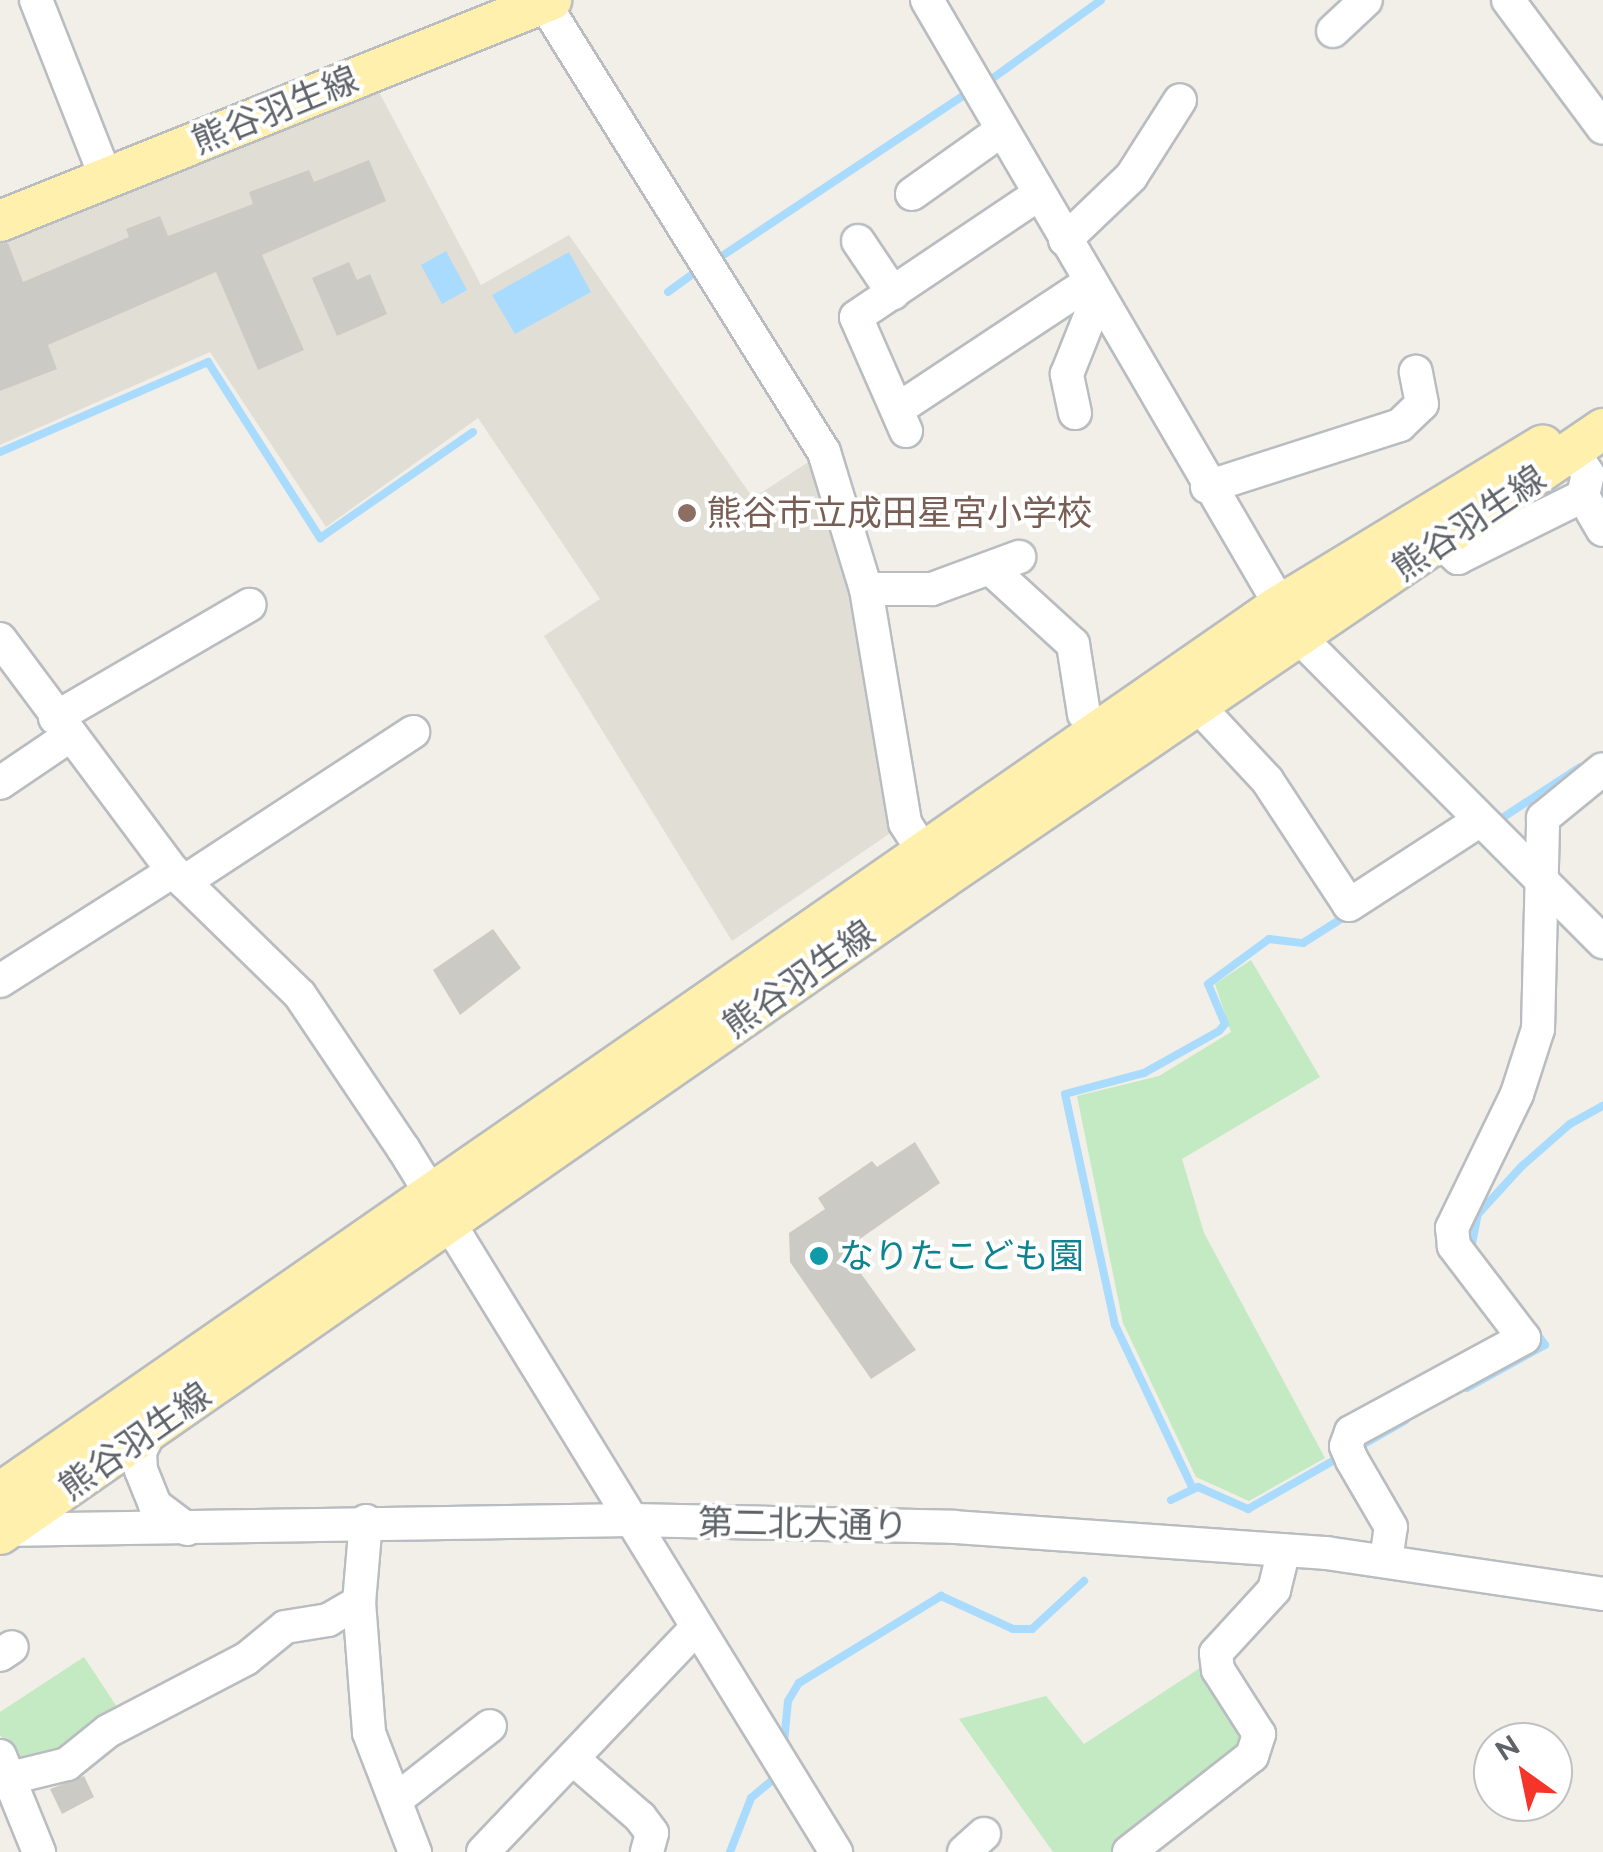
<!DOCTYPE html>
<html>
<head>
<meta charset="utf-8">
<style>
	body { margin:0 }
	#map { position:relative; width:1603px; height:1852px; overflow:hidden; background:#f1efe7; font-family:Raleway,"Noto Sans JP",sans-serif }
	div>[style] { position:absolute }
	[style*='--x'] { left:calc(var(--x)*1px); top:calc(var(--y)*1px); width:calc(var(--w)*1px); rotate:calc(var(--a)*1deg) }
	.education>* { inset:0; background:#e1ded5 }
	.green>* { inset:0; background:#c3eac2 }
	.water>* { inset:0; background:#a9dbff }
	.stream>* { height:8px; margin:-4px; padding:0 4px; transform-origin:4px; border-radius:4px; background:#a9dbff }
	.building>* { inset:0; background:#cccac4 }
	.roads { filter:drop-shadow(2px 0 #b9bdc1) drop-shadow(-2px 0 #b9bdc1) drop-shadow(0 2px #b9bdc1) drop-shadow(0 -2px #b9bdc1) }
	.minor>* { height:32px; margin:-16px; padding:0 16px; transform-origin:16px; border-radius:16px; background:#fff }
	.major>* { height:40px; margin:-20px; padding:0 20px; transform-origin:20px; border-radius:20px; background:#fff0ae }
	.dots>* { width:28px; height:28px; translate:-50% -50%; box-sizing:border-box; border:5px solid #fff; border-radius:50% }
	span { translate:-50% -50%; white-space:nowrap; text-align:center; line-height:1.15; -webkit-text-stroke:8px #fff; paint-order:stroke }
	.street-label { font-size:35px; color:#5e6368 }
	.education-label { font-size:35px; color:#785e54 }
	.left { translate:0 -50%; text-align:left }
	.culture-label { font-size:35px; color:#0d838f }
	.north { position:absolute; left:1473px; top:1722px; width:100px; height:100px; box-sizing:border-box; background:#fff; border:2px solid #bfc1c3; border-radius:50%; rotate:327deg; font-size:28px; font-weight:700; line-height:40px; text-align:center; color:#5e6368 }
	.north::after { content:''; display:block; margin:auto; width:35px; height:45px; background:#f53529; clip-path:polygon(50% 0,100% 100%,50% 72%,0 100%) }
</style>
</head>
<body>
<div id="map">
	<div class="education">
		<i style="clip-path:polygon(378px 90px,481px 285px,569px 235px,753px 498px,816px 457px,838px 530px,895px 830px,732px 941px,544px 636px,600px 599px,478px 418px,326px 527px,210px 352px,0 445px,0 239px)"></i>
	</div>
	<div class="green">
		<i style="clip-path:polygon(1251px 960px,1320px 1077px,1182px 1159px,1204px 1233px,1325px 1458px,1249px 1501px,1196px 1477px,1123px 1323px,1077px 1096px,1159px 1076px,1231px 1032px,1215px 984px)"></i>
		<i style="clip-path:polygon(84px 1657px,123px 1716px,82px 1744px,21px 1765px,0 1735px,0 1712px)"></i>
		<i style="clip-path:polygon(1200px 1668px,1246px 1731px,1245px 1749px,1119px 1852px,1053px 1852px,959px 1719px,1046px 1696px,1084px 1744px)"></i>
	</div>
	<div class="water">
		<i style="clip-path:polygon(446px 251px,467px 290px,442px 304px,421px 265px)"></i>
		<i style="clip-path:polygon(569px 252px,591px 292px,515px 334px,492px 295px)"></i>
	</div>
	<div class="stream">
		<i style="--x:993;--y:78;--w:133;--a:-35.8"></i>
		<i style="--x:725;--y:254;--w:287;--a:-33.6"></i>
		<i style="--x:668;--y:292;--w:39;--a:-36"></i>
		<i style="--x:0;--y:452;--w:227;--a:-23.4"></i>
		<i style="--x:208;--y:362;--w:209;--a:57.5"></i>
		<i style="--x:320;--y:538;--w:186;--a:-34.7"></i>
		<i style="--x:1496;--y:822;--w:100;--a:-33.2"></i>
		<i style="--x:1472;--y:1244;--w:31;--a:-79"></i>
		<i style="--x:1478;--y:1214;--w:65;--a:-47.5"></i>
		<i style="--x:1522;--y:1166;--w:64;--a:-41.2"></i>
		<i style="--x:1570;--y:1124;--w:38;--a:-29"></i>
		<i style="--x:1467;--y:1388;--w:89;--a:-28.9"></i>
		<i style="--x:1545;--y:1345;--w:81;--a:-125.5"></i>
		<i style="--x:1357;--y:1448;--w:56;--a:-29.7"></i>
		<i style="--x:1193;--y:1489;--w:182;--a:-115.4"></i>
		<i style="--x:1115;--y:1325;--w:236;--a:-102.2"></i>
		<i style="--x:1065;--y:1094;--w:82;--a:-14.9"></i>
		<i style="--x:1144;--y:1073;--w:86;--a:-29.2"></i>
		<i style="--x:1219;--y:1031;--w:9;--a:-49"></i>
		<i style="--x:1225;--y:1024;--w:43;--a:-113"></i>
		<i style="--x:1208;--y:984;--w:76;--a:-36.4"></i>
		<i style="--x:1269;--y:939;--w:34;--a:7"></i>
		<i style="--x:1303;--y:943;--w:54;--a:-32.2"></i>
		<i style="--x:1171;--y:1500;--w:30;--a:-26"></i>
		<i style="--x:1198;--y:1487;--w:55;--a:23.7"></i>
		<i style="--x:1248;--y:1509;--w:106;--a:-29.5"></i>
		<i style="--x:784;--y:1743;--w:42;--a:-84.6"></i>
		<i style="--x:788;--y:1701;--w:21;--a:-59"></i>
		<i style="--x:799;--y:1683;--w:167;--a:-31.5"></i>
		<i style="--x:941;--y:1596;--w:79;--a:24.6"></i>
		<i style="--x:1013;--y:1629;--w:19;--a:0"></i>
		<i style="--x:1032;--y:1629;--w:71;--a:-42.7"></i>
		<i style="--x:730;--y:1852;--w:58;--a:-68.7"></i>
		<i style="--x:751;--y:1798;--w:31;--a:-40"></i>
	</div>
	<div class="building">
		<i style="clip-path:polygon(369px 160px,386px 201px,262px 255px,304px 350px,258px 370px,216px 272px,48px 345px,57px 369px,0 391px,0 244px,8px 243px,23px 282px,129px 237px,126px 229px,160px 216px,168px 236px,253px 204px,249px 192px,309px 170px,314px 182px)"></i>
		<i style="clip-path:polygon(349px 262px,357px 280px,370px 274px,387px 314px,337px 336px,312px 278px)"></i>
		<i style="clip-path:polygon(493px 929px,521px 968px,460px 1015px,433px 970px)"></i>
		<i style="clip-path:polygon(915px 1142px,940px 1183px,844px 1250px,916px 1350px,871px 1379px,790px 1262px,789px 1233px,825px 1209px,818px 1198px,872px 1161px,877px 1167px)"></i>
		<i style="clip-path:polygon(84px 1776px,94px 1797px,62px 1814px,50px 1789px)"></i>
	</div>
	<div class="roads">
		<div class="minor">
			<i style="--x:36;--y:0;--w:191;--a:68.5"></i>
			<i style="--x:927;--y:0;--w:738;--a:59.72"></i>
			<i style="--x:1299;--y:637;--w:431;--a:45.1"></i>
			<i style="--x:1508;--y:0;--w:159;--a:53.4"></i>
			<i style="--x:544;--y:3;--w:529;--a:58.05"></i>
			<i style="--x:824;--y:452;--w:143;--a:73"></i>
			<i style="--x:866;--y:589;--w:237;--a:80.5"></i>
			<i style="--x:905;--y:823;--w:56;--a:57.4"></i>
			<i style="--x:1333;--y:31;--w:45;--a:-43.2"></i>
			<i style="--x:912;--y:194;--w:110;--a:-35.4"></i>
			<i style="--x:1065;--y:240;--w:91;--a:-43.7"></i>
			<i style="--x:1131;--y:177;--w:91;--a:-57.5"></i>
			<i style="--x:858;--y:241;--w:63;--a:56.1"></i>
			<i style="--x:898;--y:409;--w:230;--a:-33.5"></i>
			<i style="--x:1075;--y:413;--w:40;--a:-102"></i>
			<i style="--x:1067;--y:374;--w:84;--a:-68.3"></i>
			<i style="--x:906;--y:431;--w:124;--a:-113.7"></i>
			<i style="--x:856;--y:317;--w:220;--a:-33.9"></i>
			<i style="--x:1573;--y:451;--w:27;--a:57"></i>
			<i style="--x:1588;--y:474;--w:23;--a:103"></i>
			<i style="--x:1583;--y:496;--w:39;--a:60"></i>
			<i style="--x:1207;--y:487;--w:203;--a:-17.8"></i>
			<i style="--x:1400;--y:425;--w:30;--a:-44"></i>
			<i style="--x:1422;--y:404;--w:33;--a:-101"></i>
			<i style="--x:1441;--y:543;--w:23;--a:41"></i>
			<i style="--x:1458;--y:558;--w:140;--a:-26.4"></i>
			<i style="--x:993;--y:571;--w:108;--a:42.4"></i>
			<i style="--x:1073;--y:644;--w:71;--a:81.1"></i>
			<i style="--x:866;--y:589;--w:66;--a:0"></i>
			<i style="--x:932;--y:589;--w:93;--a:-20.2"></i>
			<i style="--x:0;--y:639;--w:289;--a:53.3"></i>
			<i style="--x:173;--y:871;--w:177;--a:44.3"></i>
			<i style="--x:300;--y:995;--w:184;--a:56.1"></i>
			<i style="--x:403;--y:1148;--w:827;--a:58.41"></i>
			<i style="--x:1198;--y:706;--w:101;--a:47"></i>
			<i style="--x:1267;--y:780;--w:149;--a:56.7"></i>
			<i style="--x:1349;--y:905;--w:155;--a:-32.9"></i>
			<i style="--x:55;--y:718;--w:225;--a:-30.2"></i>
			<i style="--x:0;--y:783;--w:82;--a:-34.1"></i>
			<i style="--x:184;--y:882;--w:274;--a:-33.2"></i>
			<i style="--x:0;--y:981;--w:205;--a:-32.4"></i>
			<i style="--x:151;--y:1430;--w:25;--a:117"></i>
			<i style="--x:140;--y:1452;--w:18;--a:87"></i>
			<i style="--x:141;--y:1470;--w:38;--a:68"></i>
			<i style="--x:155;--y:1505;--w:40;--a:37"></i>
			<i style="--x:366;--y:1521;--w:81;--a:94.9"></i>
			<i style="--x:359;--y:1602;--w:131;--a:85.6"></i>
			<i style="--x:369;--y:1733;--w:128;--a:68.9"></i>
			<i style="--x:0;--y:1530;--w:631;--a:-0.91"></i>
			<i style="--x:631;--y:1520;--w:323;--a:1.2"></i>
			<i style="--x:954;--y:1527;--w:373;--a:4"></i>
			<i style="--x:1326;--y:1553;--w:280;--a:8.4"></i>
			<i style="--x:1386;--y:1561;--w:34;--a:-82"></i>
			<i style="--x:1391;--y:1527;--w:78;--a:-120.2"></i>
			<i style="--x:1352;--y:1460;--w:15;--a:-113"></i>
			<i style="--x:1346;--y:1446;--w:15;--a:-70"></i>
			<i style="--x:1351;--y:1432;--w:197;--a:-28.5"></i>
			<i style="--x:1524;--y:1338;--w:116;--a:-127.3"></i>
			<i style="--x:1454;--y:1246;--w:18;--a:-96"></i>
			<i style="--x:1452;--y:1228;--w:149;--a:-64.1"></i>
			<i style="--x:1517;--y:1094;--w:68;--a:-72.1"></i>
			<i style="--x:1538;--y:1029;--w:211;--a:-88.6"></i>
			<i style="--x:1543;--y:818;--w:77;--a:-39.2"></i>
			<i style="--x:0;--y:1655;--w:14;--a:-34"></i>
			<i style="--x:0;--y:1756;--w:104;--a:67.9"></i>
			<i style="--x:573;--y:1759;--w:89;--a:40.9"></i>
			<i style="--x:640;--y:1817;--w:20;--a:53"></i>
			<i style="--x:652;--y:1833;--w:20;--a:105"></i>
			<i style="--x:10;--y:1778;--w:59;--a:-13.8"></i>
			<i style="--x:67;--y:1764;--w:53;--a:-38.8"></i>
			<i style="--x:108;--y:1731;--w:156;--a:-27.6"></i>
			<i style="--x:246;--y:1659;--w:50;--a:-39.4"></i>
			<i style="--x:285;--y:1627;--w:44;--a:-9.2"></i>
			<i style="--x:328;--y:1620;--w:36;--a:-30"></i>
			<i style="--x:397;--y:1799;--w:118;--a:-38.1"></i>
			<i style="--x:483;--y:1852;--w:309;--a:-46.4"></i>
			<i style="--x:964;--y:1852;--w:27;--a:-42"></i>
			<i style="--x:1129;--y:1852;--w:156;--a:-38"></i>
			<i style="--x:1252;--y:1756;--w:23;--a:-72"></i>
			<i style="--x:1259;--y:1734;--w:76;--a:-122.6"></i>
			<i style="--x:1218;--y:1670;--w:17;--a:-97"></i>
			<i style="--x:1216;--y:1653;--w:86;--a:-47.4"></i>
			<i style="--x:1274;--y:1590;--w:41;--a:-76"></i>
		</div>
		<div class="major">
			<i style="--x:0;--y:221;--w:594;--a:-21.86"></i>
			<i style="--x:0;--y:1493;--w:1554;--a:-34.75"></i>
			<i style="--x:1277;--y:607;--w:311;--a:-31.3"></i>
			<i style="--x:0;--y:1534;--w:1147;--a:-34.81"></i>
			<i style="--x:942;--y:879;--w:800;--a:-34.25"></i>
		</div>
	</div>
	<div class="dots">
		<i style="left:687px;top:513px;background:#8d6e63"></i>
		<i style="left:819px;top:1256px;background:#0f9aa8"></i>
	</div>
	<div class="street-label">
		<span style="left:275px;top:110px;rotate:-22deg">熊谷羽生線</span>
		<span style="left:1469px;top:523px;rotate:-34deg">熊谷羽生線</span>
		<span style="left:799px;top:979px;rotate:-35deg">熊谷羽生線</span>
		<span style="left:135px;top:1441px;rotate:-35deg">熊谷羽生線</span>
		<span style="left:803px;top:1524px;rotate:1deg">第二北大通り</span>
	</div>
	<div class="education-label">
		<span class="left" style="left:707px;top:513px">熊谷市立成田星宮小学校</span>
	</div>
	<div class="culture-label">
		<span class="left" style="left:839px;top:1256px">なりたこども園</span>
	</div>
	<div class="north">N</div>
</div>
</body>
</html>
